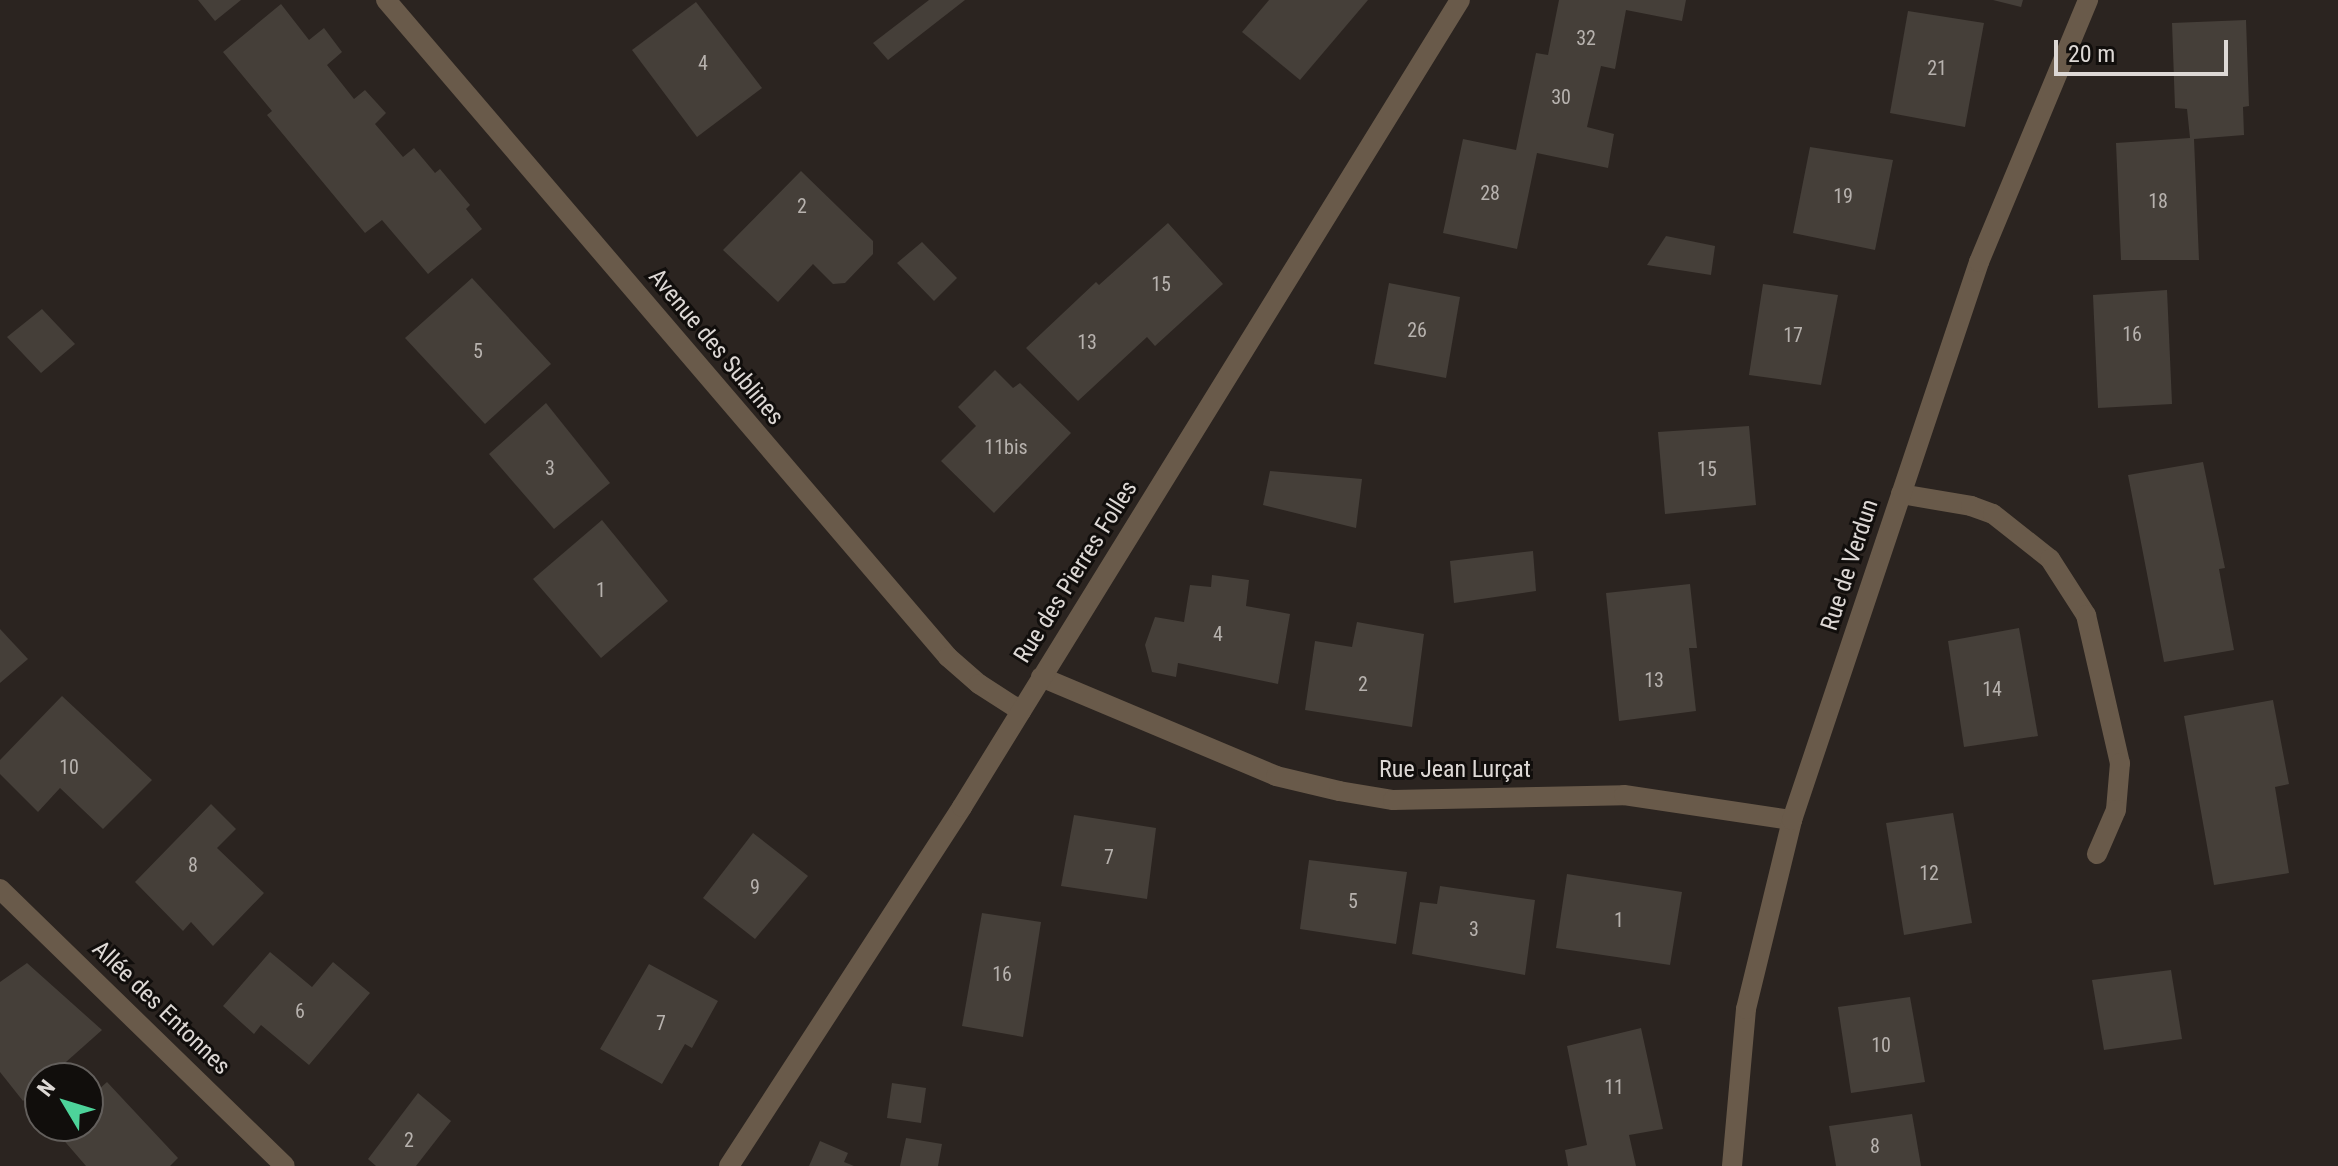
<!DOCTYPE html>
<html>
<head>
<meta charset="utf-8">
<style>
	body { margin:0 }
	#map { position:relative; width:2338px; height:1166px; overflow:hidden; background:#2b2420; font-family:"Roboto Condensed",sans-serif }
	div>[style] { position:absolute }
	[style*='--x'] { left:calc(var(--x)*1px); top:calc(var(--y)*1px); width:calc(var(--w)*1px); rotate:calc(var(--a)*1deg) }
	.building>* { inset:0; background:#453f39 }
	.minor>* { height:20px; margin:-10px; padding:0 10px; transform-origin:10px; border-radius:10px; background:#695a4a }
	span { translate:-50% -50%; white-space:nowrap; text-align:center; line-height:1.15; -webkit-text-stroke:6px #110e0c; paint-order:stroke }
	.number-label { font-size:20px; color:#b7b2ae }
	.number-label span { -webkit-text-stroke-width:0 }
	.street-label { font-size:24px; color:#ddd8d5 }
	.north { position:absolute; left:24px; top:1062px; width:80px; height:80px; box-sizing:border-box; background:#110e0c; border:2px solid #635f5c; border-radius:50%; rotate:308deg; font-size:22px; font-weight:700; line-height:32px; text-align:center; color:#ddd8d5 }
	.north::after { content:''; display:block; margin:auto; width:28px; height:36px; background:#4dd39a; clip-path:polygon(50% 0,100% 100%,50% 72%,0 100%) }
	.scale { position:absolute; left:2054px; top:40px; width:174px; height:36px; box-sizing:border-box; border:4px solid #ddd8d5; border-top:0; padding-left:10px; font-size:24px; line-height:28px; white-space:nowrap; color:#ddd8d5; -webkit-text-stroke:6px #110e0c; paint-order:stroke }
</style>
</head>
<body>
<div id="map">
	<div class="building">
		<i style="clip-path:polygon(198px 0,241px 0,215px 21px)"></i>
		<i style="clip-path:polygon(929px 0,965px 0,888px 60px,873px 43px)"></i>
		<i style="clip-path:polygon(1269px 0,1368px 0,1300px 80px,1242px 32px)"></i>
		<i style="clip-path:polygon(1559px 0,1686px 0,1682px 21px,1626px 10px,1615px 69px,1601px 66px,1587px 127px,1614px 134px,1608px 168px,1537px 153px,1517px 249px,1443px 233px,1463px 139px,1516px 150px,1536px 53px,1548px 55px)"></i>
		<i style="clip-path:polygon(1993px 0,2023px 0,2021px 7px)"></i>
		<i style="clip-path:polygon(696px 2px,762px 88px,697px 137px,632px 50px)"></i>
		<i style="clip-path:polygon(281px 4px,309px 40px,324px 28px,342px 52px,327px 65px,354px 99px,365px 90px,386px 113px,375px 124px,403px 157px,414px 148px,435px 173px,440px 169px,470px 205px,466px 209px,482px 229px,428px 274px,382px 220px,365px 233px,267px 115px,272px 111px,223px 52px)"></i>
		<i style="clip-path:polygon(1908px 11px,1984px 23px,1965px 127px,1890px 113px)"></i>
		<i style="clip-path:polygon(2246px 20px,2249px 106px,2243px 107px,2244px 135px,2194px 139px,2199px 260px,2121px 260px,2116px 143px,2190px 138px,2187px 109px,2175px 108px,2172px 23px)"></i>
		<i style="clip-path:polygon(1810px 147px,1893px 160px,1875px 250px,1793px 233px)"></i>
		<i style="clip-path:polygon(801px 171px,873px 241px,873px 254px,845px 283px,833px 284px,813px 264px,778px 302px,723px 250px)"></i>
		<i style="clip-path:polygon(1168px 223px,1223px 284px,1155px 346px,1147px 337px,1078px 401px,1026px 348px,1096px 282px,1099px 285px)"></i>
		<i style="clip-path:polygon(1666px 236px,1715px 246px,1711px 275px,1647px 265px)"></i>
		<i style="clip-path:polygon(922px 242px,957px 278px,934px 301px,897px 263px)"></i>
		<i style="clip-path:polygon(472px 278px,551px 364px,485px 424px,405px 338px)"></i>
		<i style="clip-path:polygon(1389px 283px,1460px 297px,1446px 378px,1374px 364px)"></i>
		<i style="clip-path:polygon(1763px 284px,1838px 295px,1821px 385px,1749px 375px)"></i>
		<i style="clip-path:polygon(2167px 290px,2172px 404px,2098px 408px,2093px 295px)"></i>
		<i style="clip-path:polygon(42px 309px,75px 344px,41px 373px,7px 337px)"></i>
		<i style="clip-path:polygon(995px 370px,1013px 388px,1020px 383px,1071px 433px,994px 513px,941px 461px,976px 426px,958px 407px)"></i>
		<i style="clip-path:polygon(546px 403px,610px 483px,554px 529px,489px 454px)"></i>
		<i style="clip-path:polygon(1749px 426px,1756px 505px,1665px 514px,1658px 432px)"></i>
		<i style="clip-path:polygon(2203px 462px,2225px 568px,2219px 569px,2234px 650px,2164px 662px,2128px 475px)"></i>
		<i style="clip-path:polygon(1270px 471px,1362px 479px,1356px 528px,1263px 505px)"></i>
		<i style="clip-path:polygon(602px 520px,668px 601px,601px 658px,533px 579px)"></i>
		<i style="clip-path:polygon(1533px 551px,1536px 591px,1454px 603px,1450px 561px)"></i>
		<i style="clip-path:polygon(1212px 575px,1249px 580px,1246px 606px,1290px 614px,1278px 684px,1178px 663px,1176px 677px,1152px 672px,1145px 645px,1155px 617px,1184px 622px,1190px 585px,1211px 587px)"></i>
		<i style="clip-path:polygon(1690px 584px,1697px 648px,1689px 648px,1696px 711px,1619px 721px,1606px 593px)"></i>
		<i style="clip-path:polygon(1357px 622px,1424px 634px,1412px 727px,1305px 710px,1315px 641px,1352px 647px)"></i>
		<i style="clip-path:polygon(2019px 628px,2038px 736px,1964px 747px,1948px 641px)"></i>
		<i style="clip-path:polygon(0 629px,28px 659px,0 683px)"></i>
		<i style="clip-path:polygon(62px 696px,152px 780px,103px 829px,60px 788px,38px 812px,0 774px,0 760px)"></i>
		<i style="clip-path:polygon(2273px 700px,2289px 784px,2275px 787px,2289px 873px,2214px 885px,2184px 716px)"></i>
		<i style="clip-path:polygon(211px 804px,236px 829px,217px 848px,264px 893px,213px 946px,191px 922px,183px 931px,135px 882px)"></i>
		<i style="clip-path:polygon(1953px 813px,1972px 923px,1904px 935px,1886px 823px)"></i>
		<i style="clip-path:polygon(1074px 815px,1156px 828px,1147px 899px,1061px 886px)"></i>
		<i style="clip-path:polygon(753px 833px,808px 876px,755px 939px,703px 898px)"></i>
		<i style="clip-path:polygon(1309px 860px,1407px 872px,1396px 944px,1300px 929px)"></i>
		<i style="clip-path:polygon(1567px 874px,1682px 892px,1670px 965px,1556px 948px)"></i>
		<i style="clip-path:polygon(1440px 886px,1535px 900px,1525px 975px,1412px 954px,1420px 902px,1437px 904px)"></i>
		<i style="clip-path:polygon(982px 913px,1041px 922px,1023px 1037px,962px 1026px)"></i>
		<i style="clip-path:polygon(270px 952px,312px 987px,333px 962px,370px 993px,309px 1065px,261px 1025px,254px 1034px,223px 1006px)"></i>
		<i style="clip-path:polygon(27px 963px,102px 1030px,48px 1078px,40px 1078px,40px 1086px,23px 1101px,0 1072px,0 982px)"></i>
		<i style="clip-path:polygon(649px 964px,718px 1001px,692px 1048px,685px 1044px,662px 1084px,600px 1049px)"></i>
		<i style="clip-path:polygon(2171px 970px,2182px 1039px,2104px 1050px,2092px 980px)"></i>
		<i style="clip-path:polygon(1910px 997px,1925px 1082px,1851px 1093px,1838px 1007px)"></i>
		<i style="clip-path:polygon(1641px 1028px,1663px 1129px,1629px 1135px,1636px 1166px,1568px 1166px,1565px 1150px,1587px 1145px,1567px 1046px)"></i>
		<i style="clip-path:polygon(107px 1082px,178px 1158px,170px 1166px,86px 1166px,54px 1129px,57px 1126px,88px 1126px,88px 1099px)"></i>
		<i style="clip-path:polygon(892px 1083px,926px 1088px,921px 1123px,887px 1118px)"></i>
		<i style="clip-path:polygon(418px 1093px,451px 1121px,416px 1166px,376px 1166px,368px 1159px)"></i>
		<i style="clip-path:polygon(1912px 1114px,1921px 1166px,1836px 1166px,1829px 1126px)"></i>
		<i style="clip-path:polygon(906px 1138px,942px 1144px,938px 1166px,900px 1166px)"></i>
		<i style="clip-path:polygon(820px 1141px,848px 1153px,844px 1162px,854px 1166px,809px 1166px)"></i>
	</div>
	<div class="minor">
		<i style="--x:386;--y:0;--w:865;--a:49.46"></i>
		<i style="--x:948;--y:657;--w:41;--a:41.1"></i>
		<i style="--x:979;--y:684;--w:50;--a:32.7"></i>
		<i style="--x:1901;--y:494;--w:71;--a:9.7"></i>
		<i style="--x:1971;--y:506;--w:23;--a:20"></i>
		<i style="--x:1993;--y:514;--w:73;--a:38.3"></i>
		<i style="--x:2050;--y:559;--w:67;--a:57.3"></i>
		<i style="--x:2086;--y:615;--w:152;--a:77.1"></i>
		<i style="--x:2120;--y:763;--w:47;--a:94.9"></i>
		<i style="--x:2116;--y:810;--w:48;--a:113.4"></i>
		<i style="--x:1041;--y:677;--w:255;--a:22.8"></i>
		<i style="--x:1276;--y:776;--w:65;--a:13.4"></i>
		<i style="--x:1339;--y:791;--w:55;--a:9.5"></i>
		<i style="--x:1393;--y:800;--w:231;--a:-1.2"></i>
		<i style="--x:1624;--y:795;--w:170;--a:8.5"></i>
		<i style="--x:0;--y:889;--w:397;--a:44.2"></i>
		<i style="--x:729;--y:1166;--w:428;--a:-57"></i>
		<i style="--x:962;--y:807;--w:948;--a:-58.32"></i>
		<i style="--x:1732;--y:1166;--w:158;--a:-84.9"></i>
		<i style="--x:1746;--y:1009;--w:195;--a:-76.3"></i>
		<i style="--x:1792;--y:820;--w:589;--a:-71.47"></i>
		<i style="--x:1979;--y:262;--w:284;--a:-67.4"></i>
	</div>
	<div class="number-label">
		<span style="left:1586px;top:38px">32</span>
		<span style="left:703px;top:63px">4</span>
		<span style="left:1937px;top:68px">21</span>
		<span style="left:1561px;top:97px">30</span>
		<span style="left:1490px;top:193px">28</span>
		<span style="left:1843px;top:196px">19</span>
		<span style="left:2158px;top:201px">18</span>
		<span style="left:802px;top:206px">2</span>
		<span style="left:1161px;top:284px">15</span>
		<span style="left:1417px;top:330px">26</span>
		<span style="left:2132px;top:334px">16</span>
		<span style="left:1793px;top:335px">17</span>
		<span style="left:1087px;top:342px">13</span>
		<span style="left:478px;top:351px">5</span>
		<span style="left:1006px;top:447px">11bis</span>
		<span style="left:550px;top:468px">3</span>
		<span style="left:1707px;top:469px">15</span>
		<span style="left:601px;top:590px">1</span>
		<span style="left:1218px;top:634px">4</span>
		<span style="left:1654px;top:680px">13</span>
		<span style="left:1363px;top:684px">2</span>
		<span style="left:1992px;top:689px">14</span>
		<span style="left:69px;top:767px">10</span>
		<span style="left:1109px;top:857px">7</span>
		<span style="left:193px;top:865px">8</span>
		<span style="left:1929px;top:873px">12</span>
		<span style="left:755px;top:887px">9</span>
		<span style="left:1353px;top:901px">5</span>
		<span style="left:1619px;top:920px">1</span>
		<span style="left:1474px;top:929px">3</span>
		<span style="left:1002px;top:974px">16</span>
		<span style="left:300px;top:1011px">6</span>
		<span style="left:661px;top:1023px">7</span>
		<span style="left:1881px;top:1045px">10</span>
		<span style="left:1614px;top:1087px">11</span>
		<span style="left:409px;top:1140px">2</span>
		<span style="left:1875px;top:1146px">8</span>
	</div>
	<div class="street-label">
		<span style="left:716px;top:347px;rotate:50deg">Avenue des Sublines</span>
		<span style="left:1850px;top:565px;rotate:-72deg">Rue de Verdun</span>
		<span style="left:1076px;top:572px;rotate:-58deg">Rue des Pierres Folles</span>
		<span style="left:1455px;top:770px">Rue Jean Lurçat</span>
		<span style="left:161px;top:1008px;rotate:44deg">Allée des Entonnes</span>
	</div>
	<div class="north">N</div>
	<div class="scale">20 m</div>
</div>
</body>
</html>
